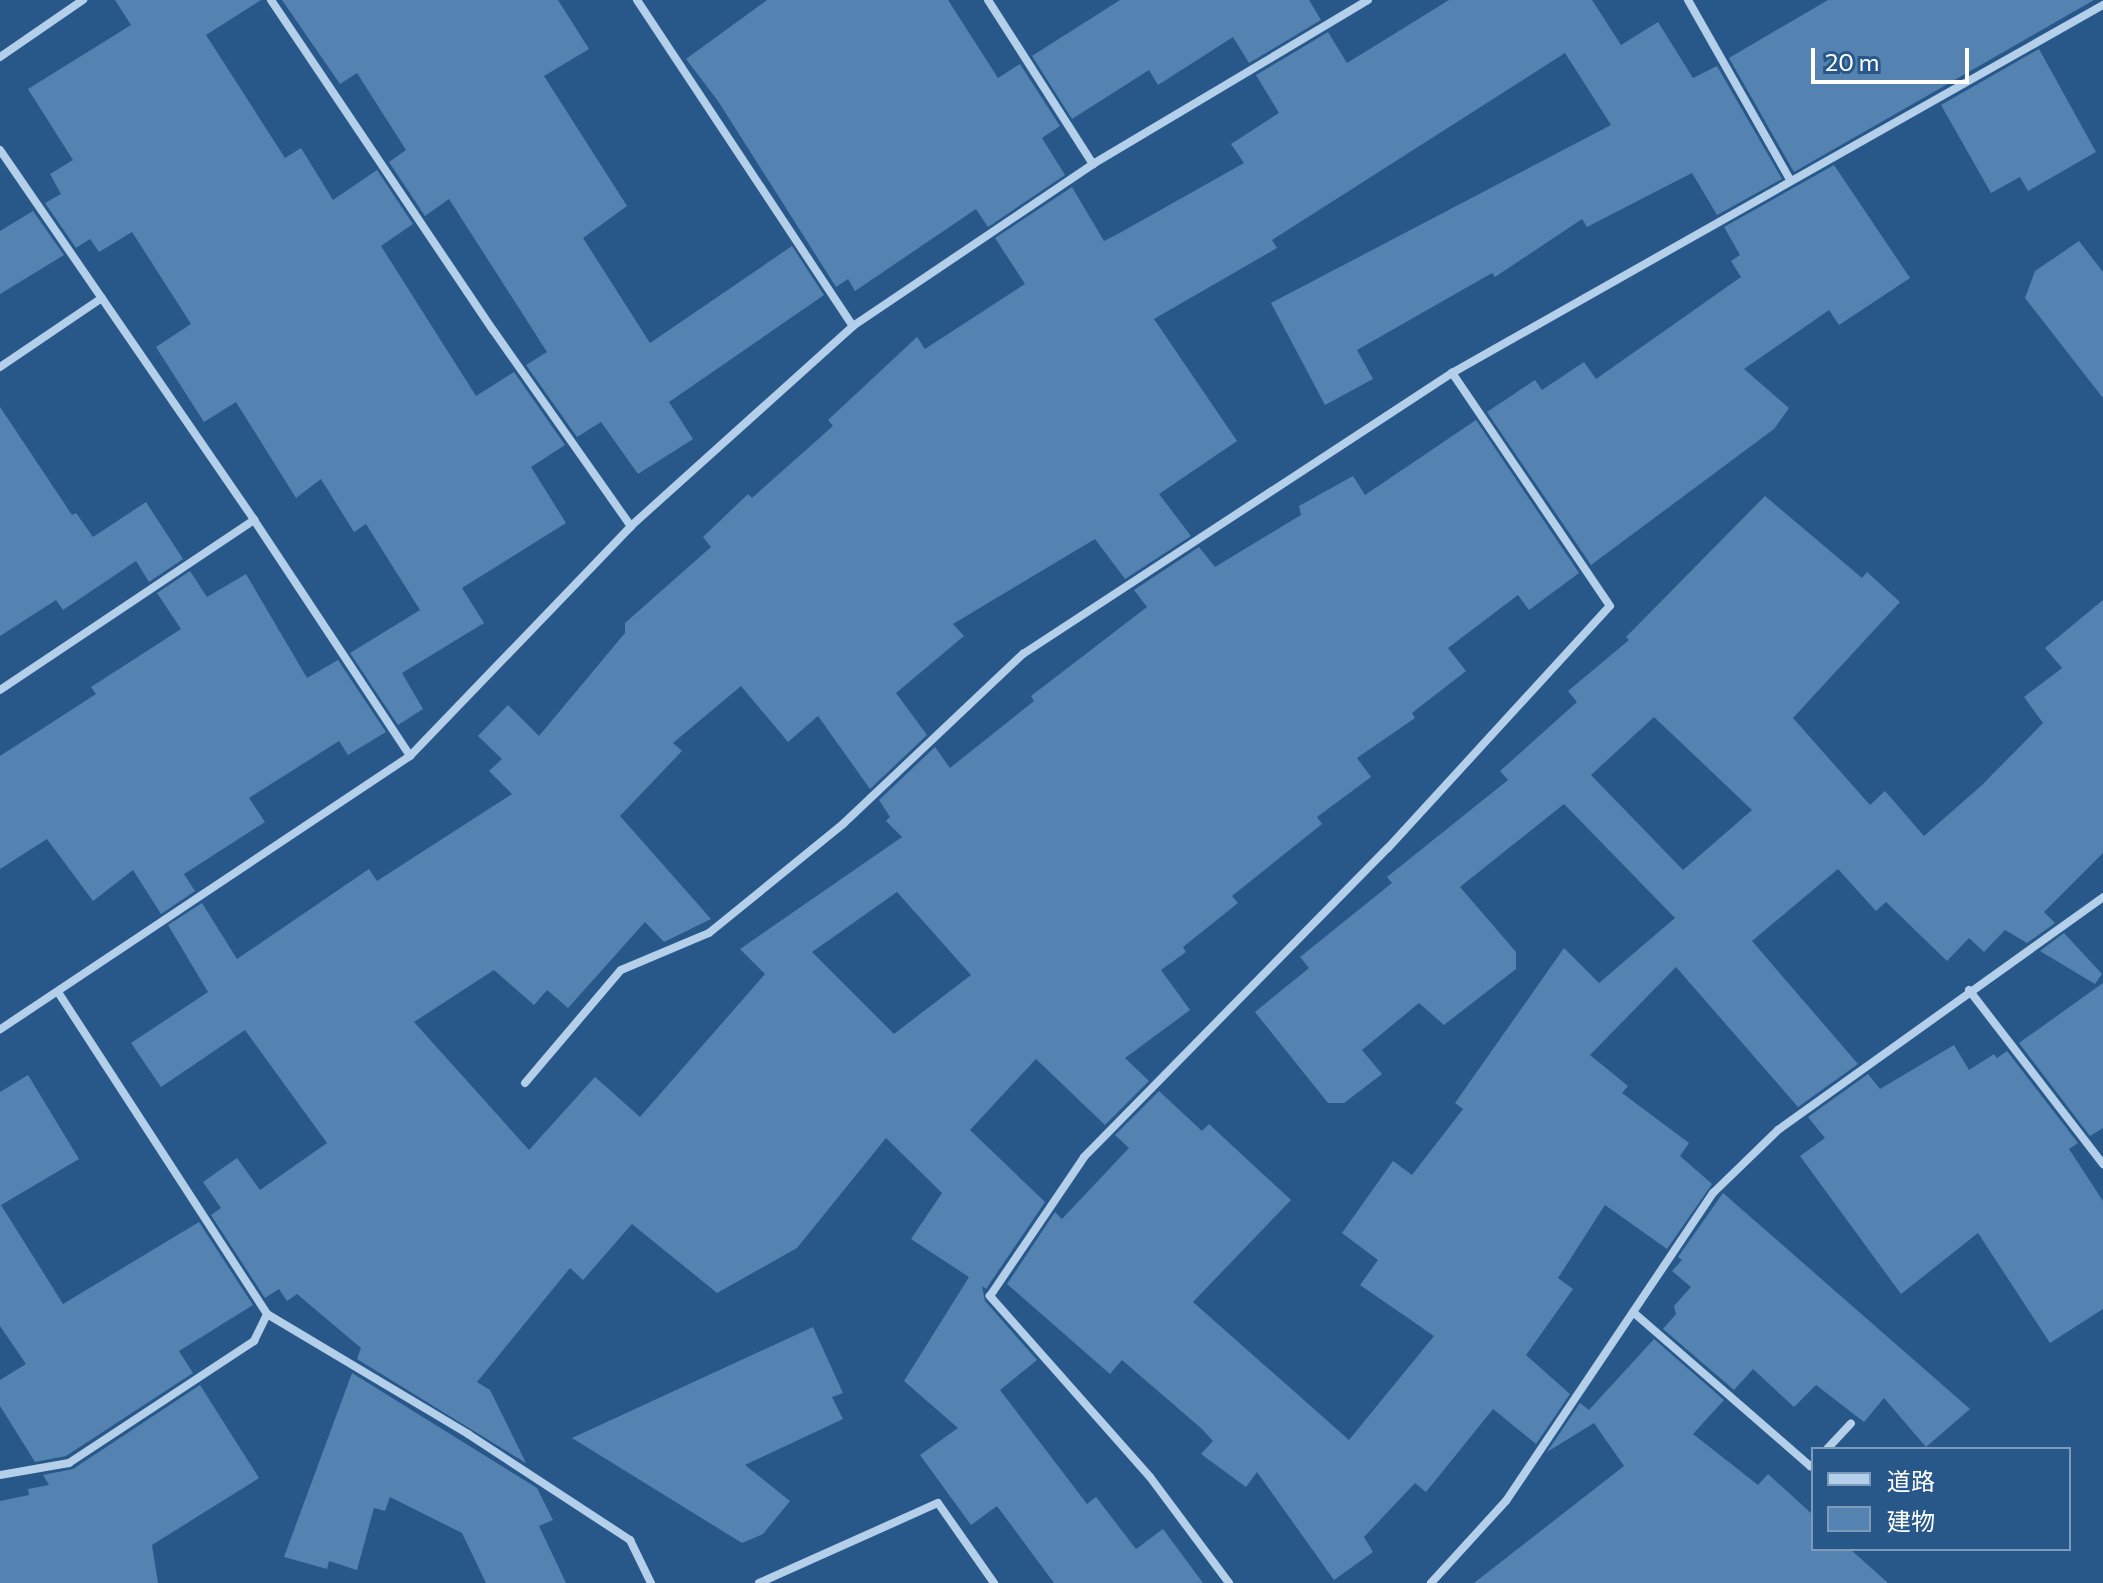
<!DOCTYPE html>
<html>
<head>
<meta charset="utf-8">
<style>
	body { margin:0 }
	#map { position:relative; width:2103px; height:1583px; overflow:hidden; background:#275889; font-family:Commissioner,"Noto Sans JP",sans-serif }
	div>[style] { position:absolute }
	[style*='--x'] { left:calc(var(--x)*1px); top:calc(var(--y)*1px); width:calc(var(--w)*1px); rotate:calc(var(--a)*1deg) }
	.building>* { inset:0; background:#5483b2 }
	.minor>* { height:8px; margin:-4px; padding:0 4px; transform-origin:4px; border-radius:4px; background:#b4cfe9 }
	span { translate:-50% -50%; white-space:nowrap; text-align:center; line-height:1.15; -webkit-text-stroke:6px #275889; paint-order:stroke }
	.legend { position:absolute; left:1811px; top:1447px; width:260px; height:104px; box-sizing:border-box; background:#275889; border:2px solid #7d9bb8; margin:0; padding:10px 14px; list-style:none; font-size:24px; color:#fff }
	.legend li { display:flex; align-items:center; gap:16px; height:40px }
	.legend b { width:40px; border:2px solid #7d9bb8 }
	.scale { position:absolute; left:1811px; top:48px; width:158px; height:36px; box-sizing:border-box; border:4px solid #fff; border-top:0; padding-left:10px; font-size:24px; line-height:28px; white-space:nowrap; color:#fff; -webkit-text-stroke:6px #275889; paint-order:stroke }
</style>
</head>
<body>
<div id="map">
	<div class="building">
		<i style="clip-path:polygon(115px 0,261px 0,206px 35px,285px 158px,301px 148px,333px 200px,377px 170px,413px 224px,381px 246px,476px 396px,514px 372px,565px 445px,531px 467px,566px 523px,462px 588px,484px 623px,402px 673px,423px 709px,398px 725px,350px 653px,420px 610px,366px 524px,354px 532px,321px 479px,296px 498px,236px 402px,204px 422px,156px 347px,191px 324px,132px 232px,99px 252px,90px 239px,76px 248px,45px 203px,61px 194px,50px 174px,73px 160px,28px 89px,131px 25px)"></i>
		<i style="clip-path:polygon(282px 0,558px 0,589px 49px,544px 76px,627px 206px,583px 238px,650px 343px,792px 246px,824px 295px,669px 402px,693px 439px,638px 474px,601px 422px,577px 437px,526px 365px,547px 352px,449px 199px,425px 216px,389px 162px,406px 150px,357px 73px,340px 84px)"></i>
		<i style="clip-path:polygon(767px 0,948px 0,998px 78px,1020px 64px,1060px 126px,1042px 138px,1065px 175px,988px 227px,976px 209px,855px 291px,848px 279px,836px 287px,718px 101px,686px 59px)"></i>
		<i style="clip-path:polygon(1120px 0,1309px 0,1321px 20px,1249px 63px,1233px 37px,1158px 85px,1149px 70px,1072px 119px,1032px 56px)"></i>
		<i style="clip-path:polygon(evenodd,1449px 0,1592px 0,1621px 45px,1658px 22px,1693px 78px,1717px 66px,1782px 179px,1717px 215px,1692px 173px,1587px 227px,1582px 219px,1495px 277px,1492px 273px,1357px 350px,1373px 379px,1325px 405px,1271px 303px,1611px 125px,1565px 53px,1272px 240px,1277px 248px,1154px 319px,1237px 441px,1159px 494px,1191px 536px,1125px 579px,1095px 539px,953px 624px,964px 636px,896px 693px,927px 735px,870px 789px,818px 716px,788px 742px,741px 686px,673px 743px,682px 751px,620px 816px,711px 919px,664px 942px,645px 922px,568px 1008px,547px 990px,534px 1005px,494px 970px,414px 1022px,529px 1150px,595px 1077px,640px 1117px,765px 974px,740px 949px,902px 837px,886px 821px,890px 817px,879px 800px,935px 747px,950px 768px,1034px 701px,1031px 696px,1147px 607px,1134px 590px,1199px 547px,1215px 567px,1301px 515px,1299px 506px,1353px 476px,1365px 495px,1476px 420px,1579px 573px,1529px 610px,1518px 595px,1448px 648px,1466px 671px,1412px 713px,1415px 718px,1357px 758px,1371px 777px,1317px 817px,1322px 824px,1232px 896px,1238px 903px,1183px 947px,1186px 952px,1161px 970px,1190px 1010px,1125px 1058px,1149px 1081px,1105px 1125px,1036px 1059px,970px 1130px,1045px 1202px,986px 1289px,982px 1286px,985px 1301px,1037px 1360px,1000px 1390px,1087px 1504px,1096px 1497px,1136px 1549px,1163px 1529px,1203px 1583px,1054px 1583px,997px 1506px,971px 1525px,920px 1455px,958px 1428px,904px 1381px,969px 1277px,911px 1239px,942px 1193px,886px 1138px,797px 1248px,717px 1293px,632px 1224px,583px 1280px,570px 1268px,477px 1382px,490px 1390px,526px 1463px,357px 1359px,361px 1348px,297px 1294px,287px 1301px,279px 1289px,265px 1298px,211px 1215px,221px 1208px,203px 1182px,237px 1158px,260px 1190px,327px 1143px,245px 1030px,161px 1087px,131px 1043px,208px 992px,168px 925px,202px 903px,237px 959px,369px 869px,377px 881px,512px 794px,489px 771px,502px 759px,478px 736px,508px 705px,539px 736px,625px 633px,625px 623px,711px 547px,703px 537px,748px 494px,752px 498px,833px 426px,828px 420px,917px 337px,925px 349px,1025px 284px,995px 238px,1072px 187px,1104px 241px,1116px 235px,1244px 163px,1231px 144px,1279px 113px,1256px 75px,1328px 32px,1347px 63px,1449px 0,897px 892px,971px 975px,894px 1034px,812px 952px,897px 892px)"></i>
		<i style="clip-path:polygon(1828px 0,2094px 0,1794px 172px,1729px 58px)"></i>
		<i style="clip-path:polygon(2039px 49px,2096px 152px,2028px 191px,2020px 177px,1991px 193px,1941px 105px)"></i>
		<i style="clip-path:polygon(1834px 165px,1910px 278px,1839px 325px,1829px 310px,1744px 369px,1789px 408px,1774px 429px,1591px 565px,1487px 412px,1535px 380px,1542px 390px,1584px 362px,1596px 379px,1741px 277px,1731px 261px,1740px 255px,1724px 227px)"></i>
		<i style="clip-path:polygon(33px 211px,64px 255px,0 294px,0 231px)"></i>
		<i style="clip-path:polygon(2079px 241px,2103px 272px,2103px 398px,2025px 298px,2035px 271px)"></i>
		<i style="clip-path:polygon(0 407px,72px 515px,76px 513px,93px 537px,146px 502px,183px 559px,149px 582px,136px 561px,63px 610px,56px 600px,0 636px)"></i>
		<i style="clip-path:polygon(evenodd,1765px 496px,1862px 578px,1867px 572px,1900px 602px,1793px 718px,1870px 805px,1885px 791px,1924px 836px,1982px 785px,2043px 723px,2024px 697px,2062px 668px,2045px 648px,2103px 600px,2103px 853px,2044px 912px,2055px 923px,2027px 943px,2005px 930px,1984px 952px,1969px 938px,1947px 961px,1886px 902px,1876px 911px,1838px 869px,1752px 941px,1858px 1064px,1798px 1107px,1676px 967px,1590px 1055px,1628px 1086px,1622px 1093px,1689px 1143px,1680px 1156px,1712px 1184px,1667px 1249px,1605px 1205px,1558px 1278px,1573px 1289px,1526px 1355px,1570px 1394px,1536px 1444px,1493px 1409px,1426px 1492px,1415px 1483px,1364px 1537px,1373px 1552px,1334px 1580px,1257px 1472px,1246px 1487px,1201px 1454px,1213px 1441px,1202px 1429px,1122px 1360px,1110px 1374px,1007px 1284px,1055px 1212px,1062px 1219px,1129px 1148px,1115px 1135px,1159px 1091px,1202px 1131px,1209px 1124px,1291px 1200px,1193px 1302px,1349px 1440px,1434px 1336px,1360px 1285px,1378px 1260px,1342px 1233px,1393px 1161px,1412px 1175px,1463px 1109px,1455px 1103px,1564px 948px,1599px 983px,1675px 918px,1564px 804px,1460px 887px,1516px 952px,1516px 969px,1444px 1025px,1419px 1003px,1362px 1050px,1382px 1074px,1344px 1103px,1328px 1103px,1255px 1012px,1309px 968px,1300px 957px,1392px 883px,1387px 877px,1508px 780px,1500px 771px,1577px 702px,1568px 691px,1629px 640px,1626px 637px,1765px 496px,1654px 717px,1752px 810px,1683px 870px,1591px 775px,1654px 717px)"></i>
		<i style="clip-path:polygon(190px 571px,207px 597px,246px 574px,307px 678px,338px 660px,386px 732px,348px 755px,339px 741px,249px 798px,265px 822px,184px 874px,195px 891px,161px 914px,133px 870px,93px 901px,47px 839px,0 869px,0 756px,96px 694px,91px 687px,181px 629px,157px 593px)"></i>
		<i style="clip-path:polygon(2064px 933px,2102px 974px,2095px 984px,2040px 951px)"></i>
		<i style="clip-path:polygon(2103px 983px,2103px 1128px,2090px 1136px,2019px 1043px)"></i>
		<i style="clip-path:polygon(1954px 1045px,1969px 1070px,1994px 1054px,1997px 1058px,2007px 1051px,2078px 1143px,2069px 1149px,2103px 1201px,2103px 1309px,2050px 1343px,1978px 1233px,1901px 1294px,1800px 1156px,1825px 1138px,1808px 1117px,1868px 1074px,1880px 1089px)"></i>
		<i style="clip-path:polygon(28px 1075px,79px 1159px,1px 1205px,63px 1304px,199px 1222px,253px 1305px,179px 1351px,193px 1373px,66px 1456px,35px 1462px,0 1406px,0 1380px,26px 1364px,0 1326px,0 1092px)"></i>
		<i style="clip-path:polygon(1723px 1193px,1970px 1409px,1926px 1447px,1884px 1398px,1864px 1422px,1816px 1385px,1794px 1407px,1753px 1369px,1734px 1390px,1663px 1329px,1676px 1314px,1674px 1306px,1691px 1287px,1672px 1271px,1682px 1260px,1678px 1257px)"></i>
		<i style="clip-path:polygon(813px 1327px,843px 1393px,832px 1397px,843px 1419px,745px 1465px,790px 1501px,763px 1534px,742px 1543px,572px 1438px)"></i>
		<i style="clip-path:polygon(1654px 1339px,1724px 1400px,1693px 1434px,1758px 1485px,1768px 1474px,1813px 1515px,1813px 1549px,1850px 1549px,1888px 1583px,1474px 1583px,1624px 1466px,1594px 1423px,1547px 1452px,1580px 1403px,1589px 1410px)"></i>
		<i style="clip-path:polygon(352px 1373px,537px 1488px,553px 1520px,539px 1526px,566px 1583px,486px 1583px,462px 1533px,390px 1497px,385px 1511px,374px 1508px,357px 1570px,329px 1561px,327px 1569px,284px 1557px)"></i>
		<i style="clip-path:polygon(200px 1385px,259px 1478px,152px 1545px,158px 1583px,0 1583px,0 1501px,29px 1495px,28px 1489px,49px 1485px,43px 1475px,73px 1469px)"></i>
	</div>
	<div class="minor">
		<i style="--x:271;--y:0;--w:398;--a:56.1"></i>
		<i style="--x:493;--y:330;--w:240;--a:54.9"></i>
		<i style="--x:637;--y:0;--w:391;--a:56.5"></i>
		<i style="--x:988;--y:0;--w:195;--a:57.4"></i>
		<i style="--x:1688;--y:0;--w:208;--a:60.4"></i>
		<i style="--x:0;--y:57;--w:101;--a:-34.5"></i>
		<i style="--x:0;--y:150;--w:449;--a:55.5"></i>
		<i style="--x:254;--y:520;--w:283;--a:56.5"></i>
		<i style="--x:410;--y:756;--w:493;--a:146.3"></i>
		<i style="--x:0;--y:367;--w:123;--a:-34.1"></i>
		<i style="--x:0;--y:690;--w:306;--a:-33.8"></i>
		<i style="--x:410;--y:756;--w:319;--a:-46.1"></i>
		<i style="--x:631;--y:526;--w:299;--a:-42"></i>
		<i style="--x:853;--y:326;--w:290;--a:-34"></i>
		<i style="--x:1093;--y:164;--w:320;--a:-30.8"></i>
		<i style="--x:1969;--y:990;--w:220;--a:52.4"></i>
		<i style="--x:58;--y:992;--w:384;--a:57"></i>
		<i style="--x:267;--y:1314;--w:234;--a:30.8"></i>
		<i style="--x:468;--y:1434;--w:194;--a:33.2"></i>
		<i style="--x:630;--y:1540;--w:48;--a:64"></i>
		<i style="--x:525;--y:1083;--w:148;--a:-49.7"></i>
		<i style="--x:621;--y:970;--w:95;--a:-22.8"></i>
		<i style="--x:709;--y:933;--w:173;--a:-39.1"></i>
		<i style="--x:843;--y:824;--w:248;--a:-43.4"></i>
		<i style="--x:1023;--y:654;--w:513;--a:-33.23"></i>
		<i style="--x:1452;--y:373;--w:748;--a:-29.48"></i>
		<i style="--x:1633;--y:1312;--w:235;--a:41"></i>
		<i style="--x:1810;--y:1466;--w:4;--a:-34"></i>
		<i style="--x:1827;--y:1449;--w:35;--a:-47"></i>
		<i style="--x:0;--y:1475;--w:70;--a:-9.9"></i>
		<i style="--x:69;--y:1463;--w:222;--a:-33.4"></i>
		<i style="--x:254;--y:1341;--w:30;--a:-64"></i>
		<i style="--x:759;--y:1583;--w:196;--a:-24.1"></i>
		<i style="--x:938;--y:1503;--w:98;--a:55"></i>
		<i style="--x:1229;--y:1583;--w:132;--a:-126.7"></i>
		<i style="--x:1150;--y:1477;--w:242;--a:-131.5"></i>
		<i style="--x:990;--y:1296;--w:168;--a:-55.9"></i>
		<i style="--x:1084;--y:1157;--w:433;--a:-45.5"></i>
		<i style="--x:1388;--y:848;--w:328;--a:-47.5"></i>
		<i style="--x:1610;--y:606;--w:282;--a:-124.1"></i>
		<i style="--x:1431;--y:1583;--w:111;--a:-47.6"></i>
		<i style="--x:1506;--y:1501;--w:371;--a:-56.1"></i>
		<i style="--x:1713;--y:1193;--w:91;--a:-44.1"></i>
		<i style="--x:1778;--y:1130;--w:400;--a:-35.6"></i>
	</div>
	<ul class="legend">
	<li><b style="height:10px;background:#b4cfe9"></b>道路</li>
	<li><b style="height:22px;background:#5483b2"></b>建物</li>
	</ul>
	<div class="scale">20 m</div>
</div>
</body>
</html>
